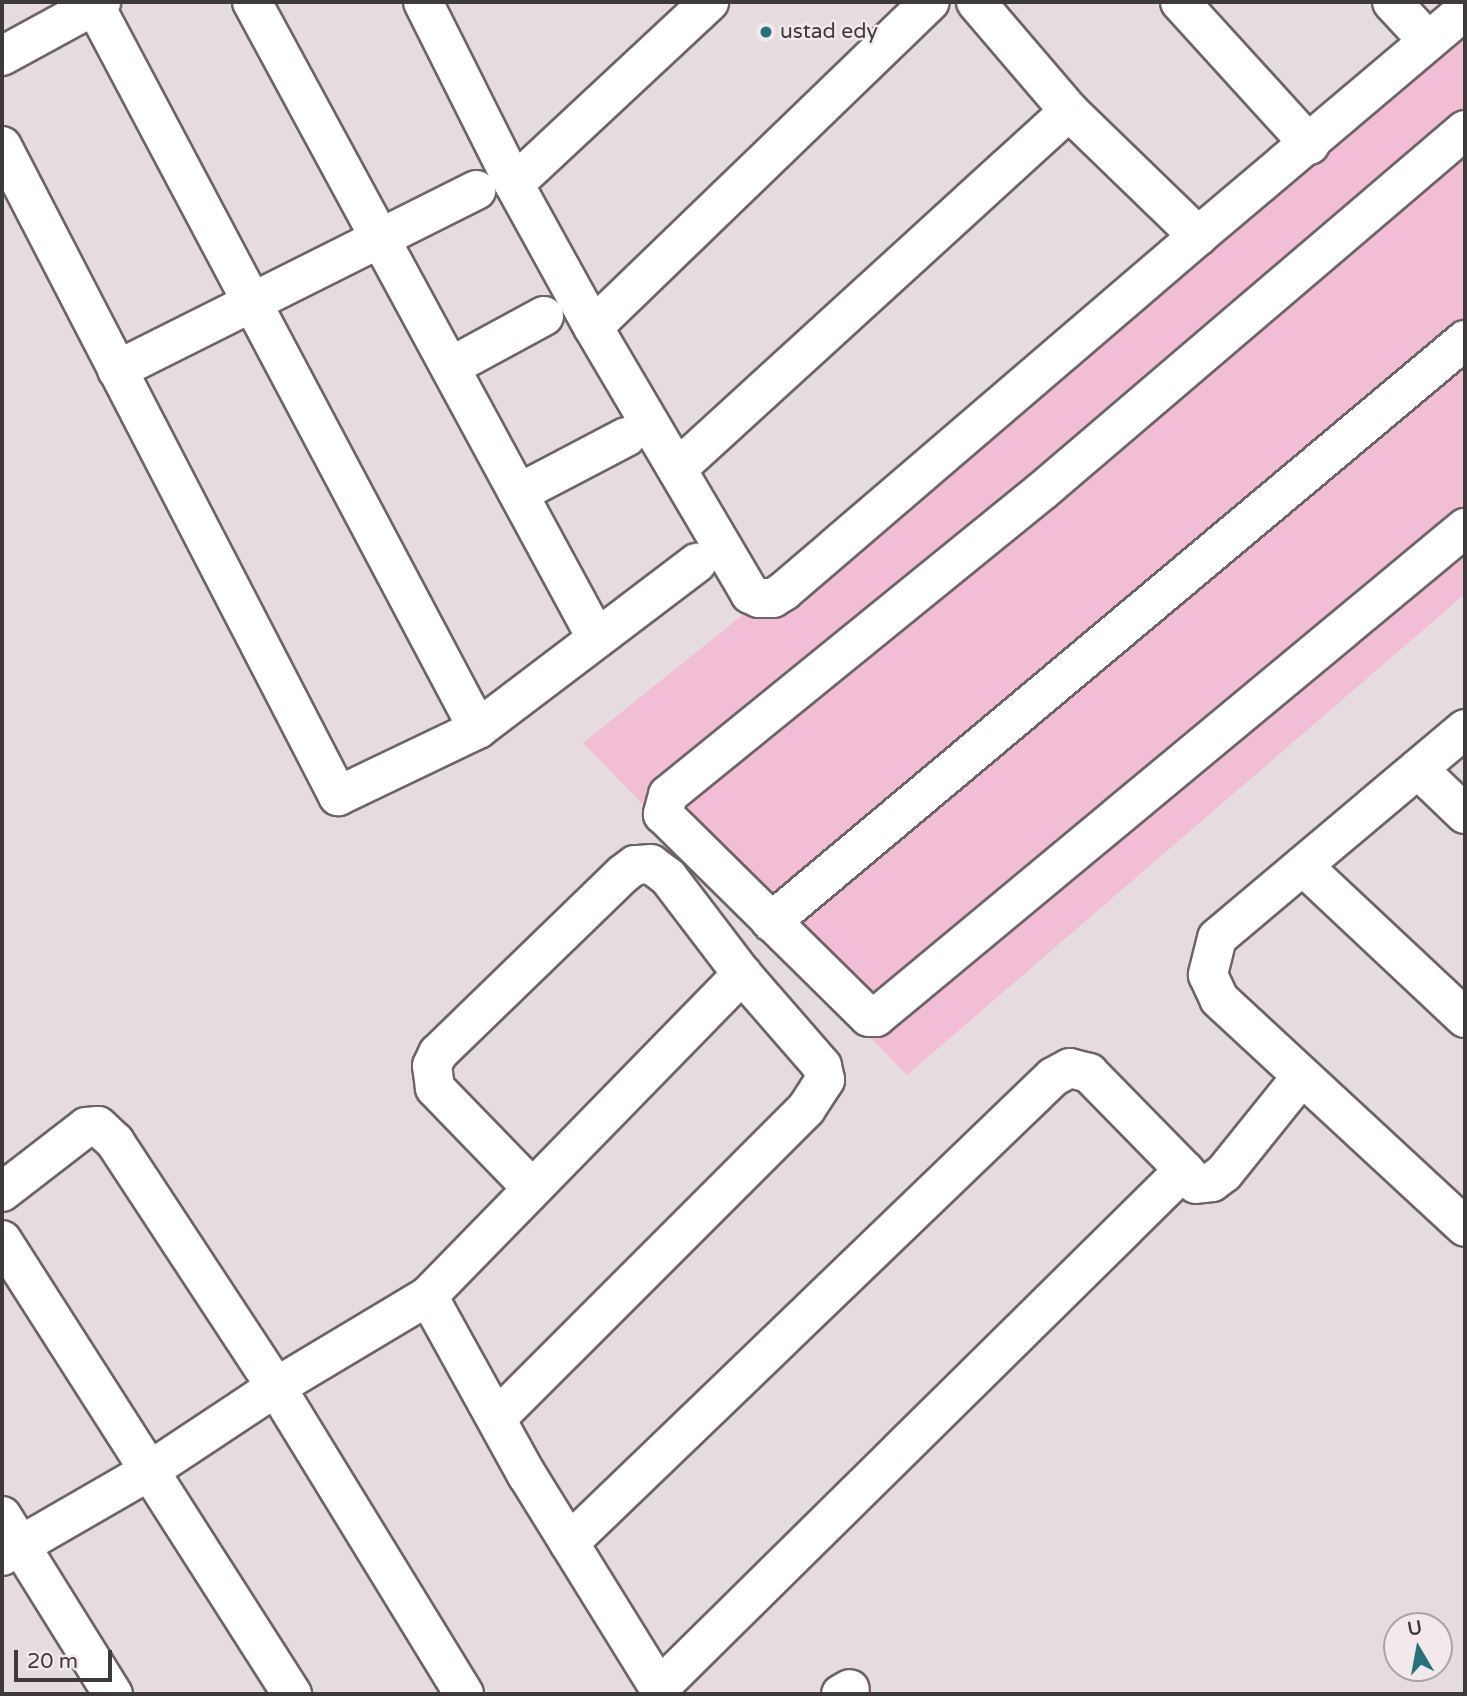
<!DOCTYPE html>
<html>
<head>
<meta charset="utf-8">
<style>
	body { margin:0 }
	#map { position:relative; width:1467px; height:1696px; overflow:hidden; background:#e6dce0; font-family:"Varela Round",sans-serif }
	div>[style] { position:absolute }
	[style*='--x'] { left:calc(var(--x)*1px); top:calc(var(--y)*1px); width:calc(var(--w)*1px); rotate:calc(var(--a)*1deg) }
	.green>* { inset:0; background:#f1bed5 }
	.roads { filter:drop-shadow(2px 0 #6d6468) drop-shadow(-2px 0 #6d6468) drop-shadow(0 2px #6d6468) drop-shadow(0 -2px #6d6468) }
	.street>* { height:38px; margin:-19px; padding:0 19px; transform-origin:19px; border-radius:19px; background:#fff }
	.dots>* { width:19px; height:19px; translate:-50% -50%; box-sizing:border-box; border:4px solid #f3e9ed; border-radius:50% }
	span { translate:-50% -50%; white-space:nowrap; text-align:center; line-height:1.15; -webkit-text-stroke:5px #f3e9ed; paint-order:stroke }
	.poi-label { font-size:21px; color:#3e3a3c }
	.left { translate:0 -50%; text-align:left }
	.frame { position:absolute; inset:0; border:4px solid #3e3a3c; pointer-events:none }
	.north { position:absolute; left:1383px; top:1612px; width:70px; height:70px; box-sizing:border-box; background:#f3e9ed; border:2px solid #aba3a6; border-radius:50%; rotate:350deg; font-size:19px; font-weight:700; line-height:28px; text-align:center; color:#3e3a3c }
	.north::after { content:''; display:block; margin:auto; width:24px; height:32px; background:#287279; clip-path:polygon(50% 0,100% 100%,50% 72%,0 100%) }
	.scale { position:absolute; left:14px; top:1650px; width:98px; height:32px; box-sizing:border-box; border:4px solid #3e3a3c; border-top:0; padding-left:9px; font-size:21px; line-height:24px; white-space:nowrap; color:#3e3a3c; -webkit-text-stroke:5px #f3e9ed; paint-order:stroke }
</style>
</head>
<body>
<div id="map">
	<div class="green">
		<i style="clip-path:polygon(1465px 35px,1465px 594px,907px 1075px,583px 743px)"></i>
	</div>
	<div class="roads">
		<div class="street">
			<i style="--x:252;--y:2;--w:724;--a:61.56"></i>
			<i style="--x:423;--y:2;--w:203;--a:63.4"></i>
			<i style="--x:514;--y:184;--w:163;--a:61.1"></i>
			<i style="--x:593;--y:327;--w:310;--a:59.5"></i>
			<i style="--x:750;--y:594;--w:10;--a:24"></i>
			<i style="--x:759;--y:598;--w:14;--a:0"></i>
			<i style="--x:773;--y:598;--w:13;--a:-32"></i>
			<i style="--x:784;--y:591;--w:545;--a:-40.61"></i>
			<i style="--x:976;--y:2;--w:143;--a:49.5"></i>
			<i style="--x:1069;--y:111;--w:180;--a:44.1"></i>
			<i style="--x:1198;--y:236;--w:350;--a:-40.2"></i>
			<i style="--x:1180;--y:2;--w:193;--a:47.7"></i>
			<i style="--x:1392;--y:2;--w:53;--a:47.3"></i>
			<i style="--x:96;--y:8;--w:816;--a:62.08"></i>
			<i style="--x:2;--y:56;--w:113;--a:-28.6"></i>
			<i style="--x:1465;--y:130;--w:556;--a:139.52"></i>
			<i style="--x:1042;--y:491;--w:482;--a:140.9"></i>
			<i style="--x:668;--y:795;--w:20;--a:105"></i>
			<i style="--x:663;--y:814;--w:289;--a:44.6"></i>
			<i style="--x:869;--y:1017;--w:7;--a:0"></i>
			<i style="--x:876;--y:1017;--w:766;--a:-39.7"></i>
			<i style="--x:2;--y:146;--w:732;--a:62.66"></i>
			<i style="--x:338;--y:796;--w:155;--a:-25.6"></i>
			<i style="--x:478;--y:729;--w:275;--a:-37.2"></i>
			<i style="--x:514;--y:184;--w:267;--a:-43"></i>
			<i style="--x:593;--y:327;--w:468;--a:-44"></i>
			<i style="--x:450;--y:367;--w:107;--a:-28.5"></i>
			<i style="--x:117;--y:370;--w:402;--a:-26.6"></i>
			<i style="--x:677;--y:469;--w:531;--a:-42.4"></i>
			<i style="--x:519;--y:493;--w:121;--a:-27.6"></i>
			<i style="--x:1465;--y:729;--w:324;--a:139.9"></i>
			<i style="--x:1217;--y:938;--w:38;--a:104"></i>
			<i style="--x:1208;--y:975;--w:26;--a:65"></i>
			<i style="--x:1219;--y:999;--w:335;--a:42.8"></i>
			<i style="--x:1418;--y:769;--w:65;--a:43.8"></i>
			<i style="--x:1303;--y:866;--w:222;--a:43.2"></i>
			<i style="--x:771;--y:922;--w:906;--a:-39.98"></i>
			<i style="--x:1184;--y:1170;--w:18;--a:49"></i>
			<i style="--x:1196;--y:1184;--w:16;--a:-7"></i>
			<i style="--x:1212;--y:1182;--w:15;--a:-37"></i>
			<i style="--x:1224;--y:1173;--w:124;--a:-51.2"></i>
			<i style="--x:2;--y:1192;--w:106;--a:-37.7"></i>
			<i style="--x:86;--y:1127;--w:12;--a:-5"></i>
			<i style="--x:98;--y:1126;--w:23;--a:43"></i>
			<i style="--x:115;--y:1142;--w:293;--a:56.7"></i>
			<i style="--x:276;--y:1387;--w:360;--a:58.5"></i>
			<i style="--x:2;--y:1240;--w:539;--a:57.43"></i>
			<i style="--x:428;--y:1296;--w:205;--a:61.1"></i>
			<i style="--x:527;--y:1475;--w:258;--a:58.2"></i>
			<i style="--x:497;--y:1418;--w:437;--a:-45"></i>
			<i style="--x:806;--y:1109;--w:35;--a:-57"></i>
			<i style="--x:825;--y:1080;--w:14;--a:-102"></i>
			<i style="--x:822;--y:1066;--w:122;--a:-131"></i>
			<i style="--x:742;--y:974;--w:122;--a:-127.3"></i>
			<i style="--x:668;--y:877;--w:21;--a:-143"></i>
			<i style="--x:651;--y:864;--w:16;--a:176"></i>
			<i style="--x:635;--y:865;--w:15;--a:143"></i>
			<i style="--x:623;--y:874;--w:257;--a:135.9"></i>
			<i style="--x:438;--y:1053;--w:14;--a:115"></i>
			<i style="--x:432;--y:1066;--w:22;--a:82"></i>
			<i style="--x:435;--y:1088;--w:139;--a:45.9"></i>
			<i style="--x:2;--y:1516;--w:210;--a:58.1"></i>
			<i style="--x:569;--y:1543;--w:672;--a:-43.91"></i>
			<i style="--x:1053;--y:1077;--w:19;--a:-28"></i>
			<i style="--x:1070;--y:1068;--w:20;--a:15"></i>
			<i style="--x:1089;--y:1073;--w:136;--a:45.6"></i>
			<i style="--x:1184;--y:1170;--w:738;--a:135.38"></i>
			<i style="--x:2;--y:1556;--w:170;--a:-30"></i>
			<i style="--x:149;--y:1471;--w:152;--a:-33.5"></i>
			<i style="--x:276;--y:1387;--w:177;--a:-30.9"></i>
			<i style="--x:428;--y:1296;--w:450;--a:-45.7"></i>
			<i style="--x:841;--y:1694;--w:10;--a:-29"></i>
		</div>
	</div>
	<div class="dots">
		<i style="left:766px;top:32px;background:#287279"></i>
	</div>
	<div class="poi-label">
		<span class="left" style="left:780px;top:32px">ustad edy</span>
	</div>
	<div class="frame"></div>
	<div class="north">U</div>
	<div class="scale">20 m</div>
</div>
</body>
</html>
